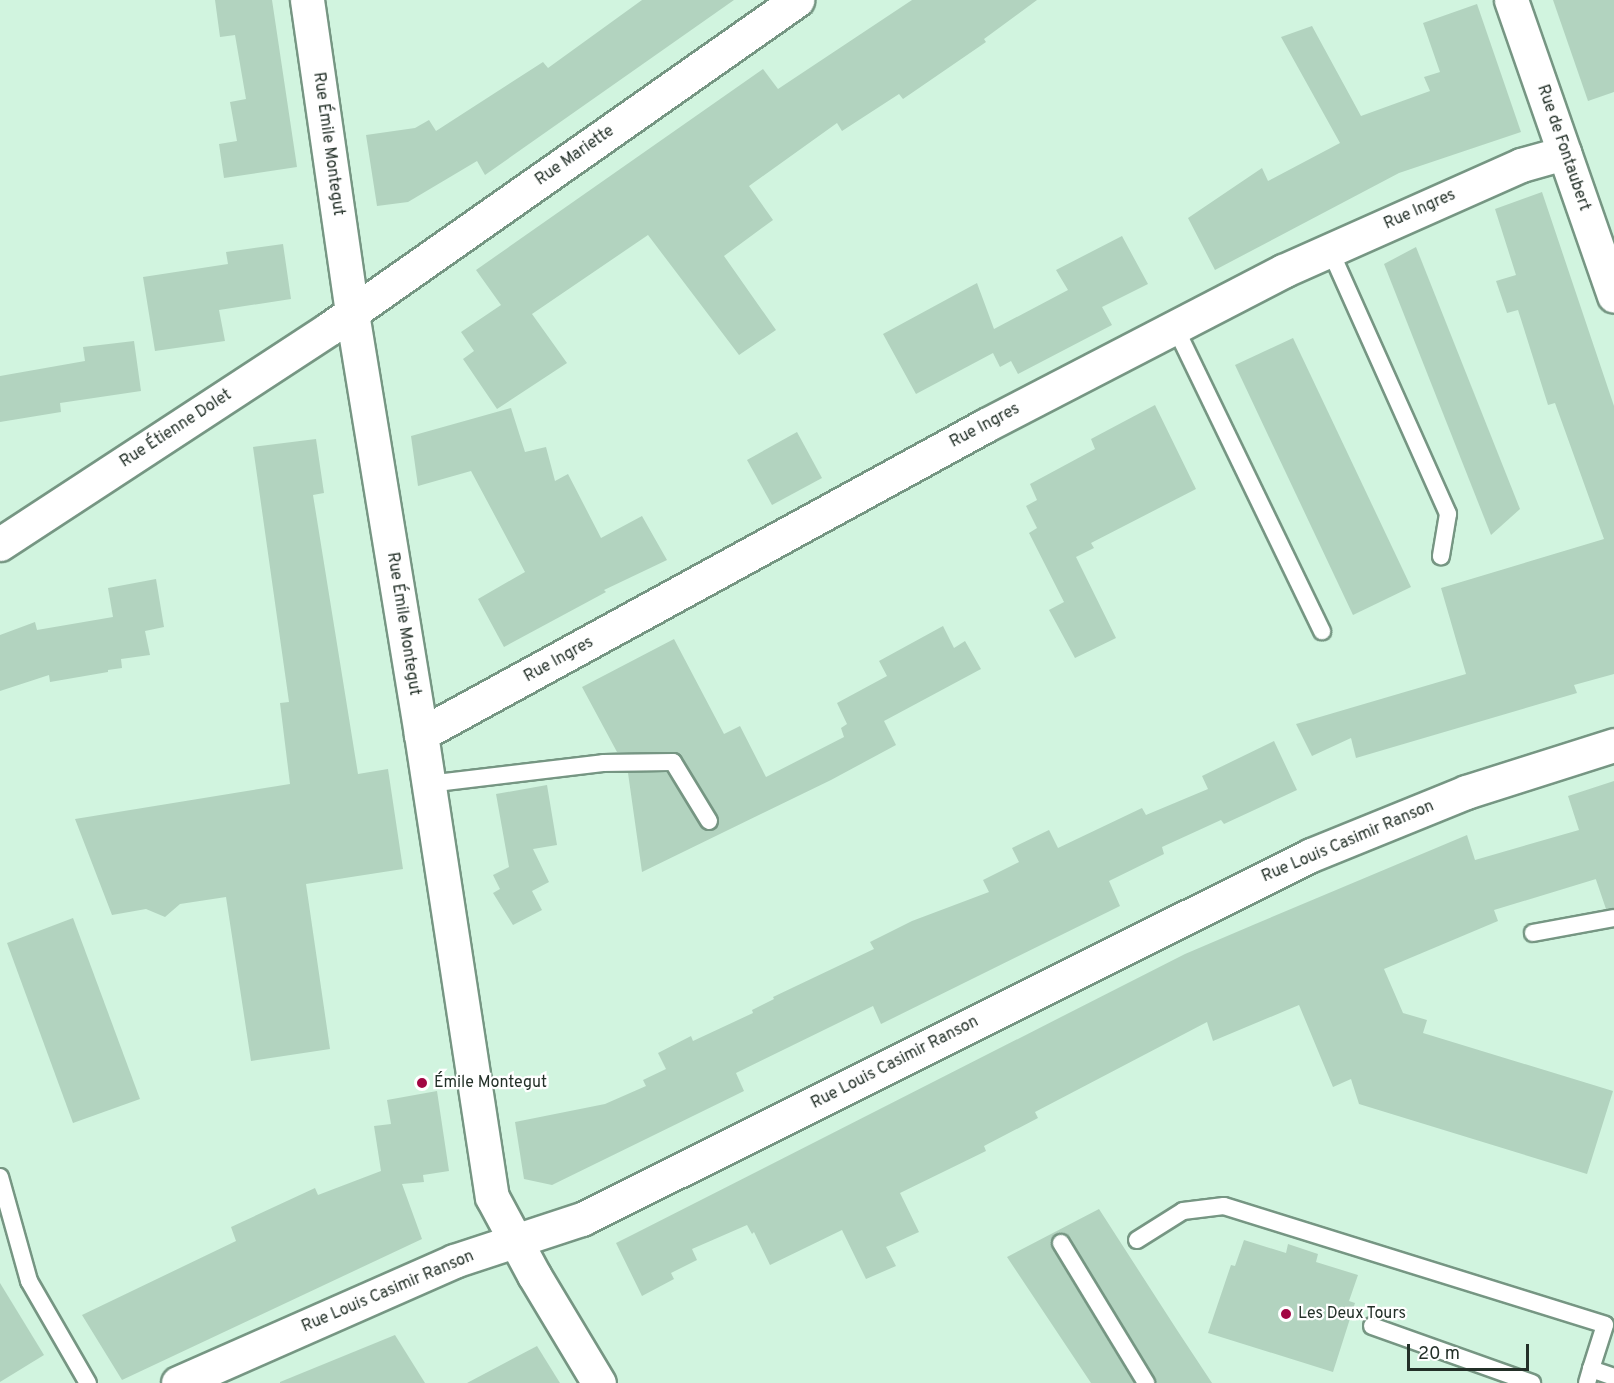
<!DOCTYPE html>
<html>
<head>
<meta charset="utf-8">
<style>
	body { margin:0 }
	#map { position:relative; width:1614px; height:1383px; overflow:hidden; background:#d1f4df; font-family:Overpass,sans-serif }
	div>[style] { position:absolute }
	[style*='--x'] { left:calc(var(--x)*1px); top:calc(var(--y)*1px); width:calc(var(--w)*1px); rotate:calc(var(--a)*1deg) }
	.building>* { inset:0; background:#b2d3bf }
	.roads { filter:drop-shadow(2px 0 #769683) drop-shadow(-2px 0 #769683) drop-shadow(0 2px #769683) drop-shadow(0 -2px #769683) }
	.lane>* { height:16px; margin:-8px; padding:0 8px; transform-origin:8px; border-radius:8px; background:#fff }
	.street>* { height:33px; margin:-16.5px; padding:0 16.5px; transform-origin:16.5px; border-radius:16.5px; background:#fff }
	.dots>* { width:16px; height:16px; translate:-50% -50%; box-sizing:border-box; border:3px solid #fff; border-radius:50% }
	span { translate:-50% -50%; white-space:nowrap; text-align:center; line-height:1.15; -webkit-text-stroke:4.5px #fff; paint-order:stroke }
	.street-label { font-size:16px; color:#233028 }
	.poi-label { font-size:16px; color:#233028 }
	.left { translate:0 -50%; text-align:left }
	.scale { position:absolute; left:1407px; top:1344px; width:122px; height:27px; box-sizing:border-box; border:3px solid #233028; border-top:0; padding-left:8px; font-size:18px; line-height:21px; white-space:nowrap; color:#233028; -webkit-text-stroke:4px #fff; paint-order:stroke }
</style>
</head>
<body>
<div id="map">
	<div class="building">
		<i style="clip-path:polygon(215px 0,272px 0,297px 167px,224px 178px,219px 144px,237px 141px,230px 102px,246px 99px,235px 35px,220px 37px)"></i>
		<i style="clip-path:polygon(642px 0,734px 0,485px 175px,477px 161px,408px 202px,377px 206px,366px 135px,415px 128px,429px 120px,436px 131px,543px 62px,548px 68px)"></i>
		<i style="clip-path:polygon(912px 0,1037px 0,984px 39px,986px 42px,903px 99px,899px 94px,842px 131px,837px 123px,749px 186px,773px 220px,724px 256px,776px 330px,739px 355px,648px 235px,532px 314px,567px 363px,497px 409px,463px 359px,474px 351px,461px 332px,501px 305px,476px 270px,763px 69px,778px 89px)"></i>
		<i style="clip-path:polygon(1553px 0,1614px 0,1614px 92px,1588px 101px)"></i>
		<i style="clip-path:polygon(1477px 4px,1521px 132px,1399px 173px,1215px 270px,1188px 218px,1262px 168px,1268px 181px,1340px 143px,1281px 37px,1312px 26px,1361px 116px,1430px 91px,1424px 77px,1440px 72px,1423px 23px)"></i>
		<i style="clip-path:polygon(1542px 192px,1614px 406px,1614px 674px,1574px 685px,1577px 693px,1356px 758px,1351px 738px,1312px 756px,1296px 724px,1466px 674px,1441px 588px,1604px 539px,1555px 403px,1548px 405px,1518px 310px,1507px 313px,1496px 281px,1516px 275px,1495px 209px)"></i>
		<i style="clip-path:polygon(1122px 236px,1148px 284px,1102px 307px,1112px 325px,1018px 374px,1011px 361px,1000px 367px,993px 353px,916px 394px,883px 334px,977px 283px,994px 329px,1068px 290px,1056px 270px)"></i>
		<i style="clip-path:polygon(283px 244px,291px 299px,219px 310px,225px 341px,155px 351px,143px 277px,228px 264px,226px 252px)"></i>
		<i style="clip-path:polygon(1416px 247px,1520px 509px,1491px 535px,1384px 264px)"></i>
		<i style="clip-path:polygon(1293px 338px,1411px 587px,1353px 615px,1235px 365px)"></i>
		<i style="clip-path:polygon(134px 341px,141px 391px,60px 403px,61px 412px,0 422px,0 376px,85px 361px,83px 347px)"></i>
		<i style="clip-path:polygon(1155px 405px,1196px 489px,1091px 543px,1094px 548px,1076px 557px,1116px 638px,1075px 658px,1049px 610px,1064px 602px,1029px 533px,1037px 528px,1026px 506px,1037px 500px,1030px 484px,1095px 449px,1091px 439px)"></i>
		<i style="clip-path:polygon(511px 408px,525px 452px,546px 447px,555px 481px,568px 474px,601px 538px,642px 516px,667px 560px,604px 590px,606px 592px,504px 647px,478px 599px,525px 572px,471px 471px,418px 486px,411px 436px)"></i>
		<i style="clip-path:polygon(797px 432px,822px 478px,772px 505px,747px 460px)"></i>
		<i style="clip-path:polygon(316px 439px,324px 493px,313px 495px,358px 774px,388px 769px,403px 869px,306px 884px,330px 1049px,251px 1061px,226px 897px,180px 904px,165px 917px,146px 909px,112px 915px,75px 819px,290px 784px,280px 703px,289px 702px,253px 447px)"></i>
		<i style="clip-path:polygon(156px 579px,164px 627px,145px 631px,150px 655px,121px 659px,122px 668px,108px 670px,108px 672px,50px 682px,49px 675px,0 691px,0 635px,35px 622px,37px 630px,113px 617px,108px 588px)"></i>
		<i style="clip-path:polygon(943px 626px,954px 648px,965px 641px,981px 669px,884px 721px,896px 745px,831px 780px,642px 872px,628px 773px,667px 773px,705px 830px,715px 830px,718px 825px,718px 816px,679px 753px,617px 752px,582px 687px,674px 639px,724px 734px,740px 726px,766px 777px,844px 737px,841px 728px,847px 724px,837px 703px,887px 676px,879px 661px)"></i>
		<i style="clip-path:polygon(1274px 741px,1297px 790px,1224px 824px,1221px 820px,1162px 847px,1164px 854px,1109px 881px,1120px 906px,881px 1024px,873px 1006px,736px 1073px,744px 1091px,552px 1185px,524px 1179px,515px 1122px,605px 1104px,646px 1086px,643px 1080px,666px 1069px,658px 1053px,691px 1036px,693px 1041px,753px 1013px,752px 1010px,774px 999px,773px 997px,874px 949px,870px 942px,912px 921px,989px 892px,983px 880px,1019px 862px,1012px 848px,1049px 830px,1058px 848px,1142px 808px,1146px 815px,1208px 789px,1202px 776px)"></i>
		<i style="clip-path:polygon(1614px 781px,1614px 908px,1606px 909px,1590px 862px,1596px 879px,1494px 910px,1498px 921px,1384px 969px,1403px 1013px,1427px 1020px,1423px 1033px,1613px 1091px,1587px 1174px,1359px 1104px,1351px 1079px,1333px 1087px,1299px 1005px,1213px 1041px,1207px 1022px,1035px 1112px,1038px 1118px,984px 1146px,986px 1151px,900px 1193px,919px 1232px,886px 1247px,896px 1266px,866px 1279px,842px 1230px,770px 1265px,754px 1232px,752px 1234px,747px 1225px,692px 1249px,697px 1260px,671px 1273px,674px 1279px,642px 1296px,616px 1243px,632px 1235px,1185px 954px,1253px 925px,1467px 835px,1475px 860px,1579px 830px,1568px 796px)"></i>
		<i style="clip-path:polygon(547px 785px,557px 845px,533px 849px,549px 882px,532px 891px,542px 910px,513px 925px,493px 893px,500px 889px,493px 875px,509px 867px,496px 794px)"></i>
		<i style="clip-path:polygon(73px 918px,140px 1099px,73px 1123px,7px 943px)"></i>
		<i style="clip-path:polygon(437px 1091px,449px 1171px,423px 1175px,424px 1182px,402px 1184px,422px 1239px,122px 1380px,82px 1315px,236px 1241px,231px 1227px,315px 1188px,318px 1195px,381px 1171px,374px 1126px,391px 1124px,387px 1100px)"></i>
		<i style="clip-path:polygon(1099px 1209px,1177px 1330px,1212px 1383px,1156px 1383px,1070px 1238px,1060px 1233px,1052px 1239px,1052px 1248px,1134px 1383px,1091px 1383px,1007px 1257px)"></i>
		<i style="clip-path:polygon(1244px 1240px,1286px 1253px,1288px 1244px,1318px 1254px,1316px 1262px,1358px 1275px,1349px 1301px,1355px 1303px,1333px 1372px,1208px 1333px,1231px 1265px,1235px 1266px)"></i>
		<i style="clip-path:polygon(0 1283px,44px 1355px,0 1382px)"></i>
		<i style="clip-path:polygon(395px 1335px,425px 1383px,280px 1383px,280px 1382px)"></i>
		<i style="clip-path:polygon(537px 1346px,560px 1383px,467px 1383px)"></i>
	</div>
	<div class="roads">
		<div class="lane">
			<i style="--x:1330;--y:250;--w:289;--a:65.9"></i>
			<i style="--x:1448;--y:514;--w:43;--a:99.5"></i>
			<i style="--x:1175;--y:327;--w:338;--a:64.2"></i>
			<i style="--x:428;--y:784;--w:176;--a:-6.8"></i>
			<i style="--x:603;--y:763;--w:70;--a:-0.8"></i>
			<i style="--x:673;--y:762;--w:69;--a:58.6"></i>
			<i style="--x:1533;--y:933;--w:82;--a:-10.5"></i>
			<i style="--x:0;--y:1177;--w:108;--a:74.4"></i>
			<i style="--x:29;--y:1281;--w:118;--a:60"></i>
			<i style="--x:1137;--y:1240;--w:54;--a:-32.2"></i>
			<i style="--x:1183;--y:1211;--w:41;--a:-7"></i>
			<i style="--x:1224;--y:1206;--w:399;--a:17.3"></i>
			<i style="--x:1605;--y:1325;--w:46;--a:107.7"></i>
			<i style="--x:1061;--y:1243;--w:164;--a:58.7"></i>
			<i style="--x:1372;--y:1326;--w:170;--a:19.6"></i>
			<i style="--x:1587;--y:1383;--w:15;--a:-74"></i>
			<i style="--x:1591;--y:1369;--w:24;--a:19"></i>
		</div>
		<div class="street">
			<i style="--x:307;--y:0;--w:316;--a:81.8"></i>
			<i style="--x:352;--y:313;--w:427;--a:80.7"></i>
			<i style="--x:421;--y:734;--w:468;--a:81.3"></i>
			<i style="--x:492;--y:1197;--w:89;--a:61.7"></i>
			<i style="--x:534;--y:1275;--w:126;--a:59"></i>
			<i style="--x:1511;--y:0;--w:313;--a:70.8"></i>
			<i style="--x:0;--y:544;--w:394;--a:-33.2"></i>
			<i style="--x:330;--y:328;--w:571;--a:-35.08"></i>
			<i style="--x:421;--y:734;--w:644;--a:-28.67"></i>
			<i style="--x:986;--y:425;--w:335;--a:-27.4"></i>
			<i style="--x:1283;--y:271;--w:261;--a:-24"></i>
			<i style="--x:1521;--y:165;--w:45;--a:-15.6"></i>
			<i style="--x:178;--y:1383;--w:302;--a:-23.8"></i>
			<i style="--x:454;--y:1261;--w:135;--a:-18.2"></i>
			<i style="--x:582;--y:1219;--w:815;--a:-26.53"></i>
			<i style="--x:1311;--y:855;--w:167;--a:-22.1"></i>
			<i style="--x:1466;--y:792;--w:155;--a:-17.6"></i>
		</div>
	</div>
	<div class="dots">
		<i style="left:422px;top:1083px;background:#a20642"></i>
		<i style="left:1286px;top:1314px;background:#a20642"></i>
	</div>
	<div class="street-label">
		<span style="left:328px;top:144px;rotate:82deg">Rue Émile Montegut</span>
		<span style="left:1563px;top:148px;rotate:71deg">Rue de Fontaubert</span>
		<span style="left:575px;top:156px;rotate:-35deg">Rue Mariette</span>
		<span style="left:1420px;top:210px;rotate:-24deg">Rue Ingres</span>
		<span style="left:985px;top:426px;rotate:-28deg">Rue Ingres</span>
		<span style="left:176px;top:429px;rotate:-33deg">Rue Étienne Dolet</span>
		<span style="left:403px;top:624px;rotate:81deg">Rue Émile Montegut</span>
		<span style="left:559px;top:660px;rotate:-29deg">Rue Ingres</span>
		<span style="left:1348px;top:842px;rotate:-23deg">Rue Louis Casimir Ranson</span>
		<span style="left:895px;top:1063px;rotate:-27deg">Rue Louis Casimir Ranson</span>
		<span style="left:388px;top:1292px;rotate:-23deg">Rue Louis Casimir Ranson</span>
	</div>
	<div class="poi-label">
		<span class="left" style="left:434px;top:1083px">Émile Montegut</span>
		<span class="left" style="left:1298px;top:1314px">Les Deux Tours</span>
	</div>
	<div class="scale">20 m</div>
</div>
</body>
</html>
